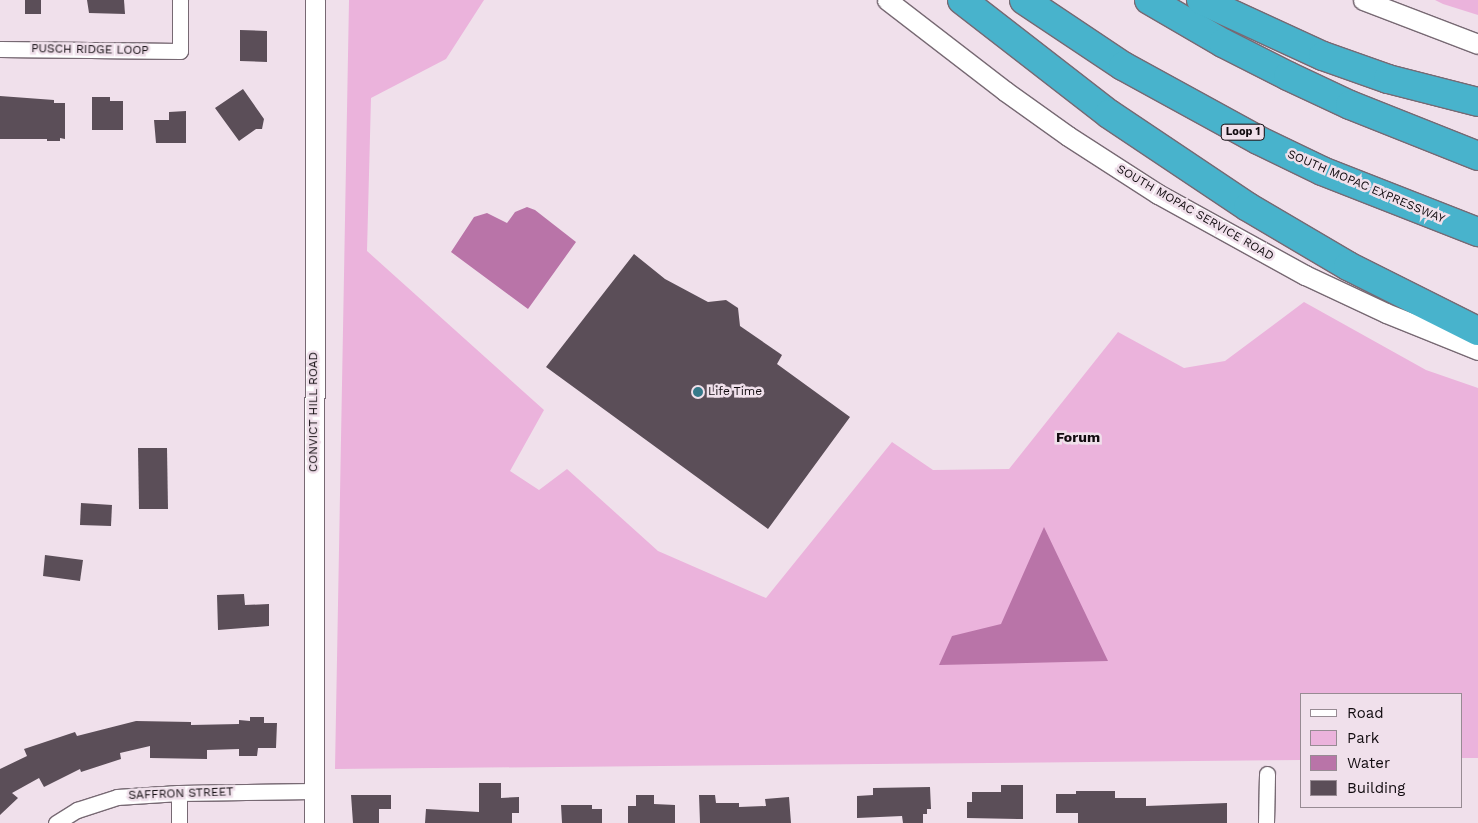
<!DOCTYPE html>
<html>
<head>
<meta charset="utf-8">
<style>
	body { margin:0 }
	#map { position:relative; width:1478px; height:823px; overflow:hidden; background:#f0e0eb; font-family:"Work Sans",sans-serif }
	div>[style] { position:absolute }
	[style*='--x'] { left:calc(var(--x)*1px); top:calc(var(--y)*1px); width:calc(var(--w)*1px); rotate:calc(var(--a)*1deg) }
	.green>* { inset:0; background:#ebb3dc }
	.water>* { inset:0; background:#b974a8 }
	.building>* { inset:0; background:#5b4e58 }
	.roads { filter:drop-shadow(1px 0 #776973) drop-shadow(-1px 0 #776973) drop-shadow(0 1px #776973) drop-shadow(0 -1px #776973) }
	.minor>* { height:15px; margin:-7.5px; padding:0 7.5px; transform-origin:7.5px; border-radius:7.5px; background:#fff }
	.tertiary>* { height:19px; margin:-9.5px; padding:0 9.5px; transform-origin:9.5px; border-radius:9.5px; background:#fff }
	.motorway>* { height:28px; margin:-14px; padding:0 14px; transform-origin:14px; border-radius:14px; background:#48b3cc }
	.dots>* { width:14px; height:14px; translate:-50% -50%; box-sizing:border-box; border:2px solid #f0e0eb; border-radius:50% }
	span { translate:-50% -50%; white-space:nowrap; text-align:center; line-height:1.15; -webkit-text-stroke:5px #f0e0eb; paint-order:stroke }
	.shield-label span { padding:1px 4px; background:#f0e0eb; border:1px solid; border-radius:4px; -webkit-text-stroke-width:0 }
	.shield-label { font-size:11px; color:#110b0f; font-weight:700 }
	.street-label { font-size:12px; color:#110b0f }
	.poi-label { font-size:12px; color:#110b0f }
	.left { translate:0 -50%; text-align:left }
	.neighbourhood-label { font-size:14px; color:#110b0f; font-weight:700 }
	.legend { position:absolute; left:1300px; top:693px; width:162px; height:115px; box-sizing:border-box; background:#f0e0eb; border:1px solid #978b93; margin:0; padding:6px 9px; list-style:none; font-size:15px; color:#110b0f }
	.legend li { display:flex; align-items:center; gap:10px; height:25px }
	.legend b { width:25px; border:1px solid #978b93 }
</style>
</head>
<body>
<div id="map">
	<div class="green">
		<i style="clip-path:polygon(349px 0,484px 0,446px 59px,371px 98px,367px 251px,544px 410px,510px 471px,539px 490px,567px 469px,658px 551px,766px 598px,892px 442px,933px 470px,1009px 469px,1118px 332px,1184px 368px,1225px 361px,1304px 302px,1426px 370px,1478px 388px,1478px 758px,1462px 758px,1462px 694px,1302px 694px,1302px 760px,335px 769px)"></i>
		<i style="clip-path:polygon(1435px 0,1478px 0,1478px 15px,1443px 4px)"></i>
	</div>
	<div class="water">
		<i style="clip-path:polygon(527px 207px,535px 210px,576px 242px,528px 309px,451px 252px,474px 217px,487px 213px,507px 223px,515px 212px)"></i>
		<i style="clip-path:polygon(1044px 527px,1108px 661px,939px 665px,952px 636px,1001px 624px)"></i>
	</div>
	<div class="building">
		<i style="clip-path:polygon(25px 0,41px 0,41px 14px,25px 14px)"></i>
		<i style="clip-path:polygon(87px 0,124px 0,125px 14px,89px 13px)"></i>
		<i style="clip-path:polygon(240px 30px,267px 31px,267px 62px,240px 61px)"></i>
		<i style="clip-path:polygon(243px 89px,264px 119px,262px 129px,256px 129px,239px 141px,215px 108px)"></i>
		<i style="clip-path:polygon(0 96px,54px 100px,54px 103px,65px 103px,65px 139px,60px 138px,60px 141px,47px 141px,47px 139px,0 139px)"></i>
		<i style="clip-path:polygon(92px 97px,110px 97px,110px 101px,123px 101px,123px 130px,92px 130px)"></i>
		<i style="clip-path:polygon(186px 111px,186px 143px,156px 143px,154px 120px,169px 120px,169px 112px)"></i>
		<i style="clip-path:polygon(634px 254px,665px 279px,708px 302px,726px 300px,738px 308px,740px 326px,782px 355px,777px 364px,850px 417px,768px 529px,546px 367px)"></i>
		<i style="clip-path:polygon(138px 448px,167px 448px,168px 509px,139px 509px)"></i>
		<i style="clip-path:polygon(81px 503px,112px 505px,111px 526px,80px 525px)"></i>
		<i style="clip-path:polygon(45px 555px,83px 560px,80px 581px,43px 576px)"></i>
		<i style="clip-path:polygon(244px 594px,245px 605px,269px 604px,269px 626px,218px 630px,217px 595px)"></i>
		<i style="clip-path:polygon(250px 717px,264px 717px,264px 723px,277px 723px,276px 748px,258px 748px,257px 756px,239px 756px,239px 749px,207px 750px,207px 759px,150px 758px,150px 746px,120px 753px,121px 759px,81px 772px,80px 769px,44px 787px,39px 778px,12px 793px,18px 798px,0 815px,0 769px,27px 756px,24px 749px,75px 732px,77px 736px,136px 721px,191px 722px,191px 725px,239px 724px,239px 720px,250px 721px)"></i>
		<i style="clip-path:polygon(479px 783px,501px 783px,501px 798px,519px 797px,519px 813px,512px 813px,512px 823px,425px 823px,426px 809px,479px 812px)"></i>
		<i style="clip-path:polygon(1001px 785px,1023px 785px,1023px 819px,967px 818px,967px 802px,972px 802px,972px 792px,1001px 792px)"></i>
		<i style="clip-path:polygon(930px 787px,931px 809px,927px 809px,927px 814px,923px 814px,923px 823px,903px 823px,902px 816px,857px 818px,857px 796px,873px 795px,873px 788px)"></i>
		<i style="clip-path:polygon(1076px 791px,1115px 791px,1115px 798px,1146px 798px,1146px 806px,1227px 803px,1227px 823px,1078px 823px,1078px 813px,1056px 813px,1056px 794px,1076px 794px)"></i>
		<i style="clip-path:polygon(351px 795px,391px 795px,391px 809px,379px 809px,379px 823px,353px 823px)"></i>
		<i style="clip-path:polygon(636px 795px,654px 795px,654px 804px,675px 805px,675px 823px,628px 823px,628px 806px,636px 806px)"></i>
		<i style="clip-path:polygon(699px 795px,715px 795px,716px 803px,739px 803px,739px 807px,766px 806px,765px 799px,789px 797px,791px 823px,700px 823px)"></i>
		<i style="clip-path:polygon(561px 805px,592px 805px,592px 809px,602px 809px,602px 823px,562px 823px)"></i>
	</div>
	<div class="roads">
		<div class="minor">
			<i style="--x:0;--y:49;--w:180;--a:0.6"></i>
			<i style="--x:180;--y:51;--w:51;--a:-90"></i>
			<i style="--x:179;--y:793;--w:30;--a:90"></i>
			<i style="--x:56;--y:823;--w:25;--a:-32"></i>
			<i style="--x:77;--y:810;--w:42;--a:-18"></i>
			<i style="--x:117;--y:797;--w:62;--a:-3.7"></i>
			<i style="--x:179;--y:793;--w:134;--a:-0.9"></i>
			<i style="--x:1266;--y:823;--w:49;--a:-88.8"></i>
		</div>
		<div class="tertiary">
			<i style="--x:887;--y:0;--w:149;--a:37.6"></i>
			<i style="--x:1005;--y:91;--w:77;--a:35.5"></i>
			<i style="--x:1068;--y:136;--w:107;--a:32.8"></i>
			<i style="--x:1158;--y:194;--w:168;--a:28.9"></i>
			<i style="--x:1305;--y:275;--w:89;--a:25.1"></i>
			<i style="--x:1386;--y:313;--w:99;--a:21.9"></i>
			<i style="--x:1363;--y:0;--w:123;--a:20.9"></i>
			<i style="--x:314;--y:823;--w:823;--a:-89.93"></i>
		</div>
		<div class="motorway">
			<i style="--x:962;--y:0;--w:186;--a:37.8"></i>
			<i style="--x:1109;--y:114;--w:167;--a:33.8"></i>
			<i style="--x:1248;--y:207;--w:116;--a:30.5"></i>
			<i style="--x:1348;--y:266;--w:145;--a:26.6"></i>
			<i style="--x:1024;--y:0;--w:119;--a:33.7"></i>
			<i style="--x:1123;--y:66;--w:154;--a:28.7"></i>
			<i style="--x:1258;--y:140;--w:71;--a:25.8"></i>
			<i style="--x:1322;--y:171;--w:168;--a:21.4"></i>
			<i style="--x:1149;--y:0;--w:86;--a:30.2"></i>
			<i style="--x:1223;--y:43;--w:73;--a:26.9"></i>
			<i style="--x:1288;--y:76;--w:68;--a:25.1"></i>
			<i style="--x:1350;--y:105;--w:138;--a:21.7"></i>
			<i style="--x:1201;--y:0;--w:134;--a:24.7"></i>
			<i style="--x:1323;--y:56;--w:69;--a:19.5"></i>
			<i style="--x:1388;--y:79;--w:93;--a:14.3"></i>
		</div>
	</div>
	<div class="dots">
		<i style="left:698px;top:392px;background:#367989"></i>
	</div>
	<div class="shield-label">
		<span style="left:1243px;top:132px">Loop 1</span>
	</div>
	<div class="street-label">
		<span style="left:90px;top:50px;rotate:1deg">PUSCH RIDGE LOOP</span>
		<span style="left:1366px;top:187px;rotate:23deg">SOUTH MOPAC EXPRESSWAY</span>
		<span style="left:1195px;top:213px;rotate:30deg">SOUTH MOPAC SERVICE ROAD</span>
		<span style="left:314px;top:412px;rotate:-90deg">CONVICT HILL ROAD</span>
		<span style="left:181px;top:794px;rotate:-2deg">SAFFRON STREET</span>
	</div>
	<div class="poi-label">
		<span class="left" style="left:708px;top:392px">Life Time</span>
	</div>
	<div class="neighbourhood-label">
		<span style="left:1078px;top:437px">Forum</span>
	</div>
	<ul class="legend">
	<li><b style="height:6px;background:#fff"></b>Road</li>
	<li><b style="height:14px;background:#ebb3dc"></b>Park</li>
	<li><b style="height:14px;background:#b974a8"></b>Water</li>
	<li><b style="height:14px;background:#5b4e58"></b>Building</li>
	</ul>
</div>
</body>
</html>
